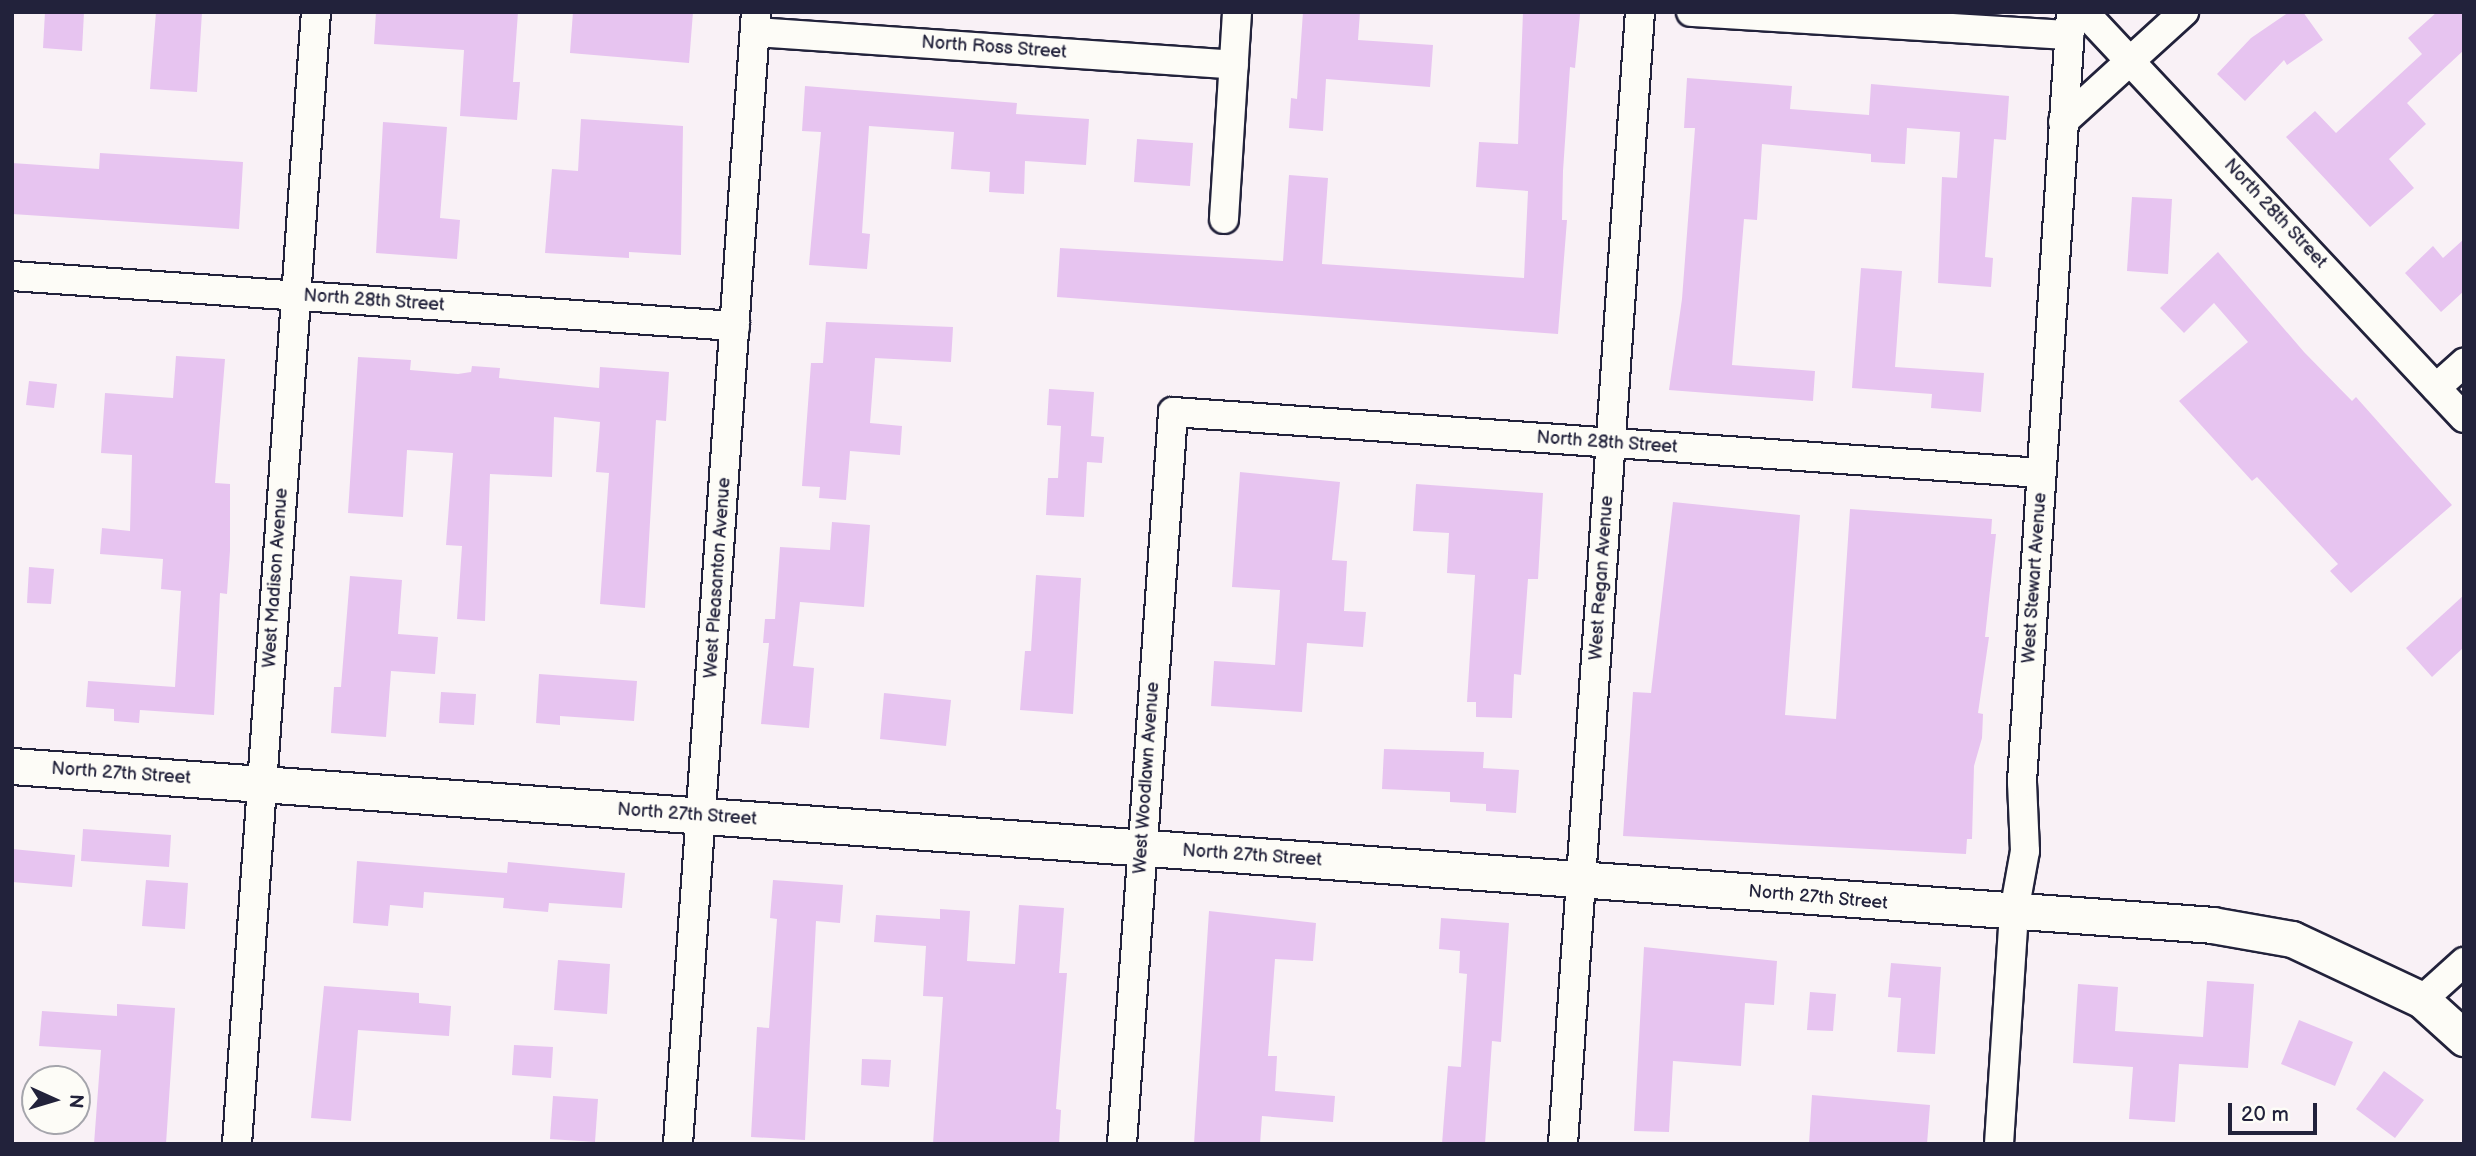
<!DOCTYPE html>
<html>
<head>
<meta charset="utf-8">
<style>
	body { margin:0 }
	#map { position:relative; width:2476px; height:1156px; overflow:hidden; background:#f9f1f6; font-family:"Balsamiq Sans",sans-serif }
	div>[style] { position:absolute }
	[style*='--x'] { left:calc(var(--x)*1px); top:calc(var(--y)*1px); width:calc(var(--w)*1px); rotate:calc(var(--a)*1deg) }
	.building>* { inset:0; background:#e7c4f0 }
	.roads { filter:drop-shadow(2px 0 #22223b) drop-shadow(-2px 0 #22223b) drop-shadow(0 2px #22223b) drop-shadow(0 -2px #22223b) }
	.minor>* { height:28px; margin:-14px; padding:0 14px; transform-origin:14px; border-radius:14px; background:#fdfcf7 }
	.tertiary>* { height:35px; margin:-17.5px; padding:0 17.5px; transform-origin:17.5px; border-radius:17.5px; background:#fdfcf7 }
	span { translate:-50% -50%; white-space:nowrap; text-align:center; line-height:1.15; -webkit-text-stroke:5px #fdfcf7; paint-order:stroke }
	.street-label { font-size:18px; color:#22223b }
	.frame { position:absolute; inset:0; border:14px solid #22223b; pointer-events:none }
	.north { position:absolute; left:21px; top:1065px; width:70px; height:70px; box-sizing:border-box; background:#fdfcf7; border:2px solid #a5a5ac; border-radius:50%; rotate:94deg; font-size:19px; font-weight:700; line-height:28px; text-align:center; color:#22223b }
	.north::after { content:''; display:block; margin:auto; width:24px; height:32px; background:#22223b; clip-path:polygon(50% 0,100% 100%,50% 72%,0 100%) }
	.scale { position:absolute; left:2228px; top:1103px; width:89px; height:32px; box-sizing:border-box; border:4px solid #22223b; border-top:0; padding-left:9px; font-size:21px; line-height:24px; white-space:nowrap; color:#22223b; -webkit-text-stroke:5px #fdfcf7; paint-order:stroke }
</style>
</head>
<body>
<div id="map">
	<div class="building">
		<i style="clip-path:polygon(45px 12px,84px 12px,82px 51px,43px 48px)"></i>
		<i style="clip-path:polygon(156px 12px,202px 12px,197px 92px,150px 89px)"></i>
		<i style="clip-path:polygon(376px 12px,518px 12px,513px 82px,520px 82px,517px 120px,460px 116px,464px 50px,374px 44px)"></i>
		<i style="clip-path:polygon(573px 12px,693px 12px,689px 63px,570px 53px)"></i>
		<i style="clip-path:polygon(1303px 12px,1360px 12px,1358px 40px,1433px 45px,1430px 87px,1326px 79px,1323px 131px,1289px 128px,1291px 98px,1297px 99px)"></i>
		<i style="clip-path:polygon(1523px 12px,1580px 14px,1575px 68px,1570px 67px,1563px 171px,1562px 220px,1567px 220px,1558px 334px,1057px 297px,1060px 248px,1283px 261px,1289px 175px,1328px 178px,1322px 264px,1524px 278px,1528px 191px,1476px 187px,1479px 142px,1518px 144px)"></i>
		<i style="clip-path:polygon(2289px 12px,2303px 12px,2323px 40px,2287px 65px,2284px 60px,2245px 101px,2217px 74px,2251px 38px)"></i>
		<i style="clip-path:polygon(2437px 12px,2464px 12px,2464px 50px,2407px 103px,2426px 124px,2389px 159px,2414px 188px,2370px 227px,2286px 137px,2315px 111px,2336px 133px,2422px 54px,2408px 38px)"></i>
		<i style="clip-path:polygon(1687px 78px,1792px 86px,1790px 109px,1869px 115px,1871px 84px,2009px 96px,2006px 140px,1994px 139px,1985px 257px,1993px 258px,1991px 287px,1938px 283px,1942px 177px,1957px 178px,1960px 132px,1907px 128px,1905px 164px,1871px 162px,1871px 154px,1762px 144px,1757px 220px,1744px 219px,1732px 365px,1815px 371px,1813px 401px,1669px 390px,1682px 299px,1695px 128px,1684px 128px)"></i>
		<i style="clip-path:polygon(805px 86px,1017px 103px,1016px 114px,1089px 119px,1086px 165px,1025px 161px,1024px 194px,989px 192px,990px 172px,951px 169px,954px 132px,869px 126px,862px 233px,870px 234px,867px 269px,809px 265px,821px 132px,802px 131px)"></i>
		<i style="clip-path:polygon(581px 119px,683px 126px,681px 255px,629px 252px,629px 258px,545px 253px,552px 169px,578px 171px)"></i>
		<i style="clip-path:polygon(383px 122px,447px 127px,440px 218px,460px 220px,457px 259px,376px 253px)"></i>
		<i style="clip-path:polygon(1137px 139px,1193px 143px,1190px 186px,1134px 182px)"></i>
		<i style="clip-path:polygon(100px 153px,243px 162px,239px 229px,12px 214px,12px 163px,99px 169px)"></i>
		<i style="clip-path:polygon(2132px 197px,2172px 199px,2168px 274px,2127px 271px)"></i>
		<i style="clip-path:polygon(2464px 239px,2464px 291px,2441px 312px,2405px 273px,2433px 246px,2443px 258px)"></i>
		<i style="clip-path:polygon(2218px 252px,2304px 352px,2352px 401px,2356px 397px,2452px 505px,2351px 593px,2330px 571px,2338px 564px,2257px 477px,2252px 481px,2179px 401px,2248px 342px,2214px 303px,2184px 333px,2160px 308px)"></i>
		<i style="clip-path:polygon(1861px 268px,1902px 271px,1895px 367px,1984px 373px,1981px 412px,1931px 408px,1932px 394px,1852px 388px)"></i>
		<i style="clip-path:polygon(826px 322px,953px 327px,951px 362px,875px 358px,870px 423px,902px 426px,900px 455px,850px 451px,846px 500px,819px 498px,820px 487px,802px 486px,811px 363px,823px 363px)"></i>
		<i style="clip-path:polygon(176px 356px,225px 359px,215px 483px,230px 484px,230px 551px,227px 594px,220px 593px,214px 715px,140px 710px,139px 723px,114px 721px,114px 709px,86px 707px,88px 681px,175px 687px,181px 591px,161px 589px,163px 559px,100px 554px,102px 528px,130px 531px,132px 455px,101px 453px,105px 393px,173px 398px)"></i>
		<i style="clip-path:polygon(358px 357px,411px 360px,410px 370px,458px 374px,471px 372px,472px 366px,500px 368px,499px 378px,599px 388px,600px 367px,669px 372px,666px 421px,656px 420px,645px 608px,600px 604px,609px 473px,596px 472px,600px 422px,554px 417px,552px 477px,490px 474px,485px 621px,457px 619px,462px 546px,446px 545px,453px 453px,407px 450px,403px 517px,348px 513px)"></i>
		<i style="clip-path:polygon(29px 381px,57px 384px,54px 408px,26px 405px)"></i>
		<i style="clip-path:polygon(1049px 389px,1094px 392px,1091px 436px,1104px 437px,1102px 463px,1087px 462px,1084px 517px,1046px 515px,1048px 478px,1058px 478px,1061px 426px,1047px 425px)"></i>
		<i style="clip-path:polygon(1240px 472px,1340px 482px,1332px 560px,1347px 561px,1344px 611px,1366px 612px,1363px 647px,1307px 643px,1302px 712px,1211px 706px,1214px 661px,1275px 665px,1280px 590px,1232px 587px)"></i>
		<i style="clip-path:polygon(1416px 484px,1543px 493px,1538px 579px,1528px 579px,1521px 675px,1514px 674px,1512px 718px,1476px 717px,1476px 702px,1467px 702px,1475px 575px,1447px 573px,1449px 533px,1413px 531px)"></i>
		<i style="clip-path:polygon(1673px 502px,1800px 515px,1785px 715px,1836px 719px,1850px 509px,1992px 519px,1991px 534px,1996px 534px,1985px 637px,1989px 637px,1978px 713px,1983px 714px,1982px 738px,1974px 766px,1972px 839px,1967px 839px,1966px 854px,1623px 836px,1633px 692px,1651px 693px)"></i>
		<i style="clip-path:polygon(832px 522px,870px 525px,864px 607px,800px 602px,793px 666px,814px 668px,809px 728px,761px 724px,769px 643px,763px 643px,765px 619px,775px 619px,780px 547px,830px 550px)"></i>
		<i style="clip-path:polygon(29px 567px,54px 569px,51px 604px,27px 603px)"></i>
		<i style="clip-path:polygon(1036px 575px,1081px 578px,1073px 714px,1020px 710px,1025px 651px,1031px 651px)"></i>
		<i style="clip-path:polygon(350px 576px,402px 580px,398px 634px,438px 637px,435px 674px,391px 671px,386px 737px,331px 733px,334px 687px,341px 687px)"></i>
		<i style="clip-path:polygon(2464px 595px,2464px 647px,2432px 677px,2406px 648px)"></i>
		<i style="clip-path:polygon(539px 674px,637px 681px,634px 721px,560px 716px,560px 725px,536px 723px)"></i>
		<i style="clip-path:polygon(441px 692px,476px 694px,474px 725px,439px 723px)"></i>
		<i style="clip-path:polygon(884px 693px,951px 700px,946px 746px,880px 739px)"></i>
		<i style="clip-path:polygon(1384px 749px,1484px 752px,1483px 768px,1519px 770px,1516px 813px,1486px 811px,1486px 804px,1450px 802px,1450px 792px,1382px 789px)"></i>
		<i style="clip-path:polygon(83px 829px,171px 835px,169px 867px,81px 861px)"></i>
		<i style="clip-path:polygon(12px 849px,75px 855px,72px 887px,12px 882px)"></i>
		<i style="clip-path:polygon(357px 861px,507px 873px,508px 862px,625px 873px,622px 908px,549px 903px,548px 912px,503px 908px,504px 898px,424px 892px,423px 908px,390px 905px,388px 926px,353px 923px)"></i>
		<i style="clip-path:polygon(146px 880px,188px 883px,185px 929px,142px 926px)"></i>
		<i style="clip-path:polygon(773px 880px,843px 885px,840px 923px,816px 921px,805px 1140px,751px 1137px,757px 1027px,769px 1028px,777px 919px,770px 918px)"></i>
		<i style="clip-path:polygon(1019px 905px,1064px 908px,1059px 973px,1067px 973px,1056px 1109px,1061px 1110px,1059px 1144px,933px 1144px,943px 997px,923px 996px,926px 946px,874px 942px,876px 915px,940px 919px,940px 909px,970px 911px,967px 961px,1015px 964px)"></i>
		<i style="clip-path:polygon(1209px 911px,1316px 923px,1313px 961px,1275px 959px,1268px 1056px,1277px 1056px,1275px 1091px,1335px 1096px,1333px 1122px,1262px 1116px,1260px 1144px,1194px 1144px)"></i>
		<i style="clip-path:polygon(1441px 918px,1509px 923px,1501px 1042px,1492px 1041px,1485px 1144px,1442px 1144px,1448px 1066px,1461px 1067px,1467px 974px,1459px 973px,1460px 951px,1439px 949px)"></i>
		<i style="clip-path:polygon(1644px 947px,1777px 961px,1774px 1005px,1745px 1003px,1741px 1066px,1673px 1061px,1669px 1132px,1634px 1131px)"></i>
		<i style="clip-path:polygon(558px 960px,610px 964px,607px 1014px,554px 1010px)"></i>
		<i style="clip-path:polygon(1891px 963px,1941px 967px,1935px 1054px,1897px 1052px,1901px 998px,1888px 997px)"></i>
		<i style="clip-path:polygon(2207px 981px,2254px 984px,2248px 1068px,2179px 1064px,2175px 1122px,2129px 1119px,2133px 1067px,2073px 1063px,2078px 984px,2118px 987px,2115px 1031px,2203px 1037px)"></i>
		<i style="clip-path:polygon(324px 986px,419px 993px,419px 1003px,451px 1006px,449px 1036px,358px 1030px,351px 1121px,311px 1118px)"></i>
		<i style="clip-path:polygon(1810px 992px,1836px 994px,1833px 1031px,1807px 1030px)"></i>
		<i style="clip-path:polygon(117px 1004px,175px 1008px,166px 1144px,94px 1144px,101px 1050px,39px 1046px,42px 1011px,117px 1016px)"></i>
		<i style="clip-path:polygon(2299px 1020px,2353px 1042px,2335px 1086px,2281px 1064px)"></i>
		<i style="clip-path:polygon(514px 1045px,553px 1047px,551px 1078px,512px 1075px)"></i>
		<i style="clip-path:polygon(862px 1059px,891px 1060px,889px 1087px,861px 1085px)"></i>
		<i style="clip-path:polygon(2384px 1071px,2424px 1100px,2395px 1138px,2356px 1109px)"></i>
		<i style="clip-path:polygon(1812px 1095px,1930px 1105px,1927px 1144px,1809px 1144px)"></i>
		<i style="clip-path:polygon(553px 1096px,598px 1099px,595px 1142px,550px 1139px)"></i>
	</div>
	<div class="roads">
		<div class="minor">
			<i style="--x:1691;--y:12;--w:379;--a:3.5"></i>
			<i style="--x:2084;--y:12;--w:556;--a:46.89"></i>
			<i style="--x:755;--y:32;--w:480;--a:3.9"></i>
			<i style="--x:2063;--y:122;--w:164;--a:-42.3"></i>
			<i style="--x:1224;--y:219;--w:207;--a:-86.4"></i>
			<i style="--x:12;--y:276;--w:725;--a:3.96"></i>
			<i style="--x:2436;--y:388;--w:38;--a:-42"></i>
			<i style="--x:2422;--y:1000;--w:57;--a:-42.1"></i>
			<i style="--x:237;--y:1144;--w:1135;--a:-86.01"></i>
			<i style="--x:678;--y:1144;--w:1135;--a:-86.06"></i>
			<i style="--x:1122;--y:1144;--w:734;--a:-86.01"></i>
			<i style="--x:1173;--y:412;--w:870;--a:4.02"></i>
			<i style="--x:1563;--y:1144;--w:1135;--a:-86.11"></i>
			<i style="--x:1999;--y:1144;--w:232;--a:-86.3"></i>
			<i style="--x:2014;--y:912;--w:62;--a:-79.8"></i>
			<i style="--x:2025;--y:851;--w:69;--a:-92.5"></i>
			<i style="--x:2022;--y:782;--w:772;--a:-86.36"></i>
		</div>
		<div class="tertiary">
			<i style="--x:12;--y:766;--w:2206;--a:4.13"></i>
			<i style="--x:2212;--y:925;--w:81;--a:9.9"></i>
			<i style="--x:2292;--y:939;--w:144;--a:25.1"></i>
			<i style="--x:2422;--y:1000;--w:57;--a:42.1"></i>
		</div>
	</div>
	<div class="street-label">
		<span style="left:994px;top:48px;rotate:4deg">North Ross Street</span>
		<span style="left:2275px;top:214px;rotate:47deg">North 28th Street</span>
		<span style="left:374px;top:301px;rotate:4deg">North 28th Street</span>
		<span style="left:1607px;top:443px;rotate:4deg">North 28th Street</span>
		<span style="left:276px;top:578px;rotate:-86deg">West Madison Avenue</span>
		<span style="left:718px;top:578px;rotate:-86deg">West Pleasanton Avenue</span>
		<span style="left:1602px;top:578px;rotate:-86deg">West Regan Avenue</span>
		<span style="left:2035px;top:578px;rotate:-86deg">West Stewart Avenue</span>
		<span style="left:121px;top:774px;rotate:4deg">North 27th Street</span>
		<span style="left:1147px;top:778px;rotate:-86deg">West Woodlawn Avenue</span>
		<span style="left:687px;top:815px;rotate:4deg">North 27th Street</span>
		<span style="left:1252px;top:856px;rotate:4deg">North 27th Street</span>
		<span style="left:1818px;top:898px;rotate:5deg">North 27th Street</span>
	</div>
	<div class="frame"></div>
	<div class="north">N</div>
	<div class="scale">20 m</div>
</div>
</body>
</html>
